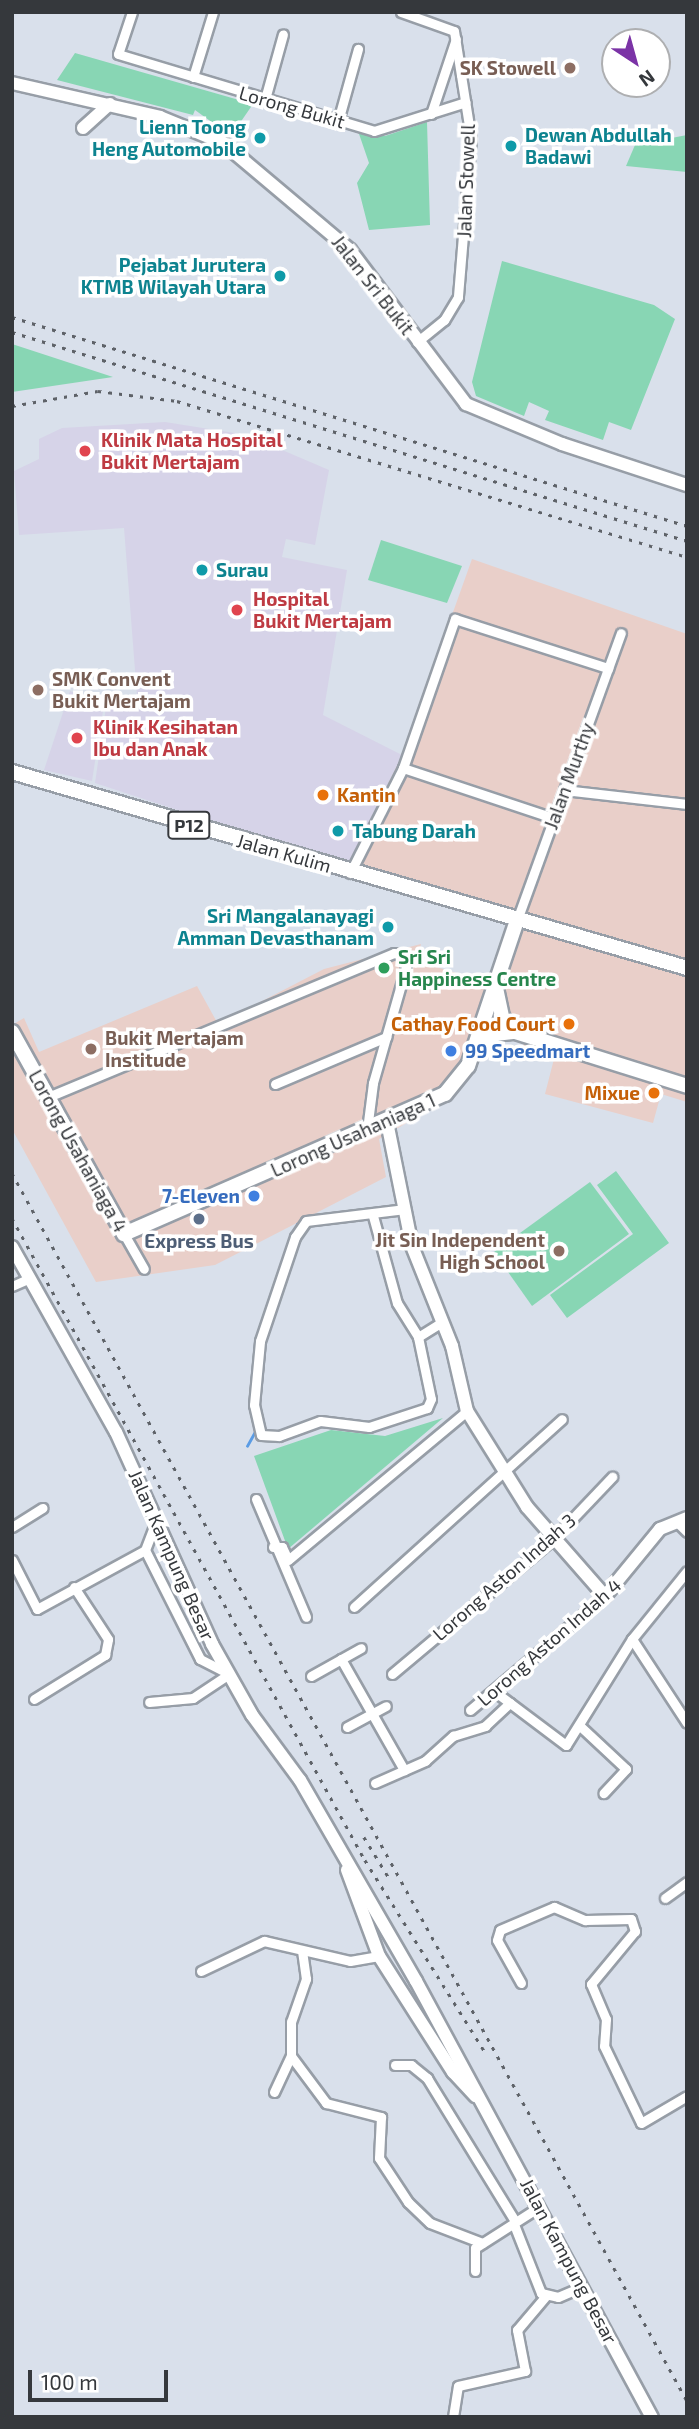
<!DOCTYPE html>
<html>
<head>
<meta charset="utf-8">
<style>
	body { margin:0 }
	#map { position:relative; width:699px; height:2429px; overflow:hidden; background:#d9e0eb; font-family:"Exo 2",sans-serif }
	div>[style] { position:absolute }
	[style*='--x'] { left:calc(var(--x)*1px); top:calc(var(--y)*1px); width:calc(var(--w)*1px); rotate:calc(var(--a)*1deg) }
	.commercial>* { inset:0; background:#e9cfc9 }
	.medical>* { inset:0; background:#d6d3e8 }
	.green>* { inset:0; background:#88d6b4 }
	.stream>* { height:2.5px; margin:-1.25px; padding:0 1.25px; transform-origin:1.25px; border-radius:1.25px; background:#5b9ce4 }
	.roads { filter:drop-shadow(2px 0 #979ea7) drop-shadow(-2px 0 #979ea7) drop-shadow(0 2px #979ea7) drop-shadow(0 -2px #979ea7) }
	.street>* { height:9px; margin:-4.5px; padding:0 4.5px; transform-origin:4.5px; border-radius:4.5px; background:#fff }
	.secondary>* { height:12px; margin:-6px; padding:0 6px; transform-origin:6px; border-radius:6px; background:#fff }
	.primary>* { height:14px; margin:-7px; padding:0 7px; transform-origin:7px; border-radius:7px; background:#fff }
	.rail>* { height:2.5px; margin-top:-1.25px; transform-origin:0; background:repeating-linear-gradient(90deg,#5e6268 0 3.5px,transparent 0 10.5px) }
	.dots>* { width:19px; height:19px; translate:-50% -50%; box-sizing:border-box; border:4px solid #fff; border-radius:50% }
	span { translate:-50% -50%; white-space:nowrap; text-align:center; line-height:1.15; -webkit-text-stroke:7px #fff; paint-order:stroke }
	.shield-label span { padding:2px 5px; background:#fff; border:2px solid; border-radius:5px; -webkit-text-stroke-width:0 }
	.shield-label { font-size:18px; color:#35383c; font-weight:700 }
	.education-label { font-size:19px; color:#785e54; font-weight:700 }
	.right { translate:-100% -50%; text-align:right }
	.left { translate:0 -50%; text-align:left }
	.street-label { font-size:19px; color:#35383c }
	.culture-label { font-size:19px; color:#0d838f; font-weight:700 }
	.health-label { font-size:19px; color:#be3a42; font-weight:700 }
	.food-label { font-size:19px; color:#c56008; font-weight:700 }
	.leisure-label { font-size:19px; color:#27864d; font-weight:700 }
	.shop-label { font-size:19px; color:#366cbe; font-weight:700 }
	.service-label { font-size:19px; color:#4e5e75; font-weight:700 }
	.frame { position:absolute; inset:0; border:14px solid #35383c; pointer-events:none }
	.north { position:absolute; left:601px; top:28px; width:70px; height:70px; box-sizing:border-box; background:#fff; border:2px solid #aeafb1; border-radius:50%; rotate:144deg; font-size:19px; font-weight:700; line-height:28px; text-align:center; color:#35383c }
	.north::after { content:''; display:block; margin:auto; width:24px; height:32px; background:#7b33a6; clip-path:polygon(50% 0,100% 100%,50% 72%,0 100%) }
	.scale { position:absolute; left:28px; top:2370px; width:140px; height:32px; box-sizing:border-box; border:4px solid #35383c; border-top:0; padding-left:9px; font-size:21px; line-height:24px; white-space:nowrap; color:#35383c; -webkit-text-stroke:5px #fff; paint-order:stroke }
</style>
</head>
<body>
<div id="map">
	<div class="commercial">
		<i style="clip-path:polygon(472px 559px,687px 634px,687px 1102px,661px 1094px,653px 1123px,545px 1094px,555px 1055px,525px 1048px,498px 999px,512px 914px,348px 866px,402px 755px)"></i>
		<i style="clip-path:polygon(421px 944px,417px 961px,489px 983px,453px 1096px,379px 1139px,386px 1177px,215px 1265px,96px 1282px,12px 1129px,12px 1025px,24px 1018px,39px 1052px,197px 986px,218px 1024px,324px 969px)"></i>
	</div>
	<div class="medical">
		<i style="clip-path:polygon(165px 422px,247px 435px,329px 470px,315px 545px,286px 539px,282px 557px,347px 570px,323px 715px,402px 755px,348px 866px,95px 783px,106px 707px,138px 709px,124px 528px,19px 535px,14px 471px,39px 459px,39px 439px,62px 428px)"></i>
		<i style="clip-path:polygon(70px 691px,104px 705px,92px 781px,44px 770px)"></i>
	</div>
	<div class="green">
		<i style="clip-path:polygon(75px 53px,253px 104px,231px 136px,195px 110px,193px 115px,57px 80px)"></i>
		<i style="clip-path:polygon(427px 122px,430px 225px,369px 230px,357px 183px,369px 163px,358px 131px,385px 136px)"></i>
		<i style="clip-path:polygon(687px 135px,687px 172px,626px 166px,635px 145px)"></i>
		<i style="clip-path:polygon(502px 261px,654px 305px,675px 319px,631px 430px,609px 422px,603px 440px,545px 420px,549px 411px,529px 402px,524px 416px,476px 396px,472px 382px)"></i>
		<i style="clip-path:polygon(12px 344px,113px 377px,12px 392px)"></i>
		<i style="clip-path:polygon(381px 540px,462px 566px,447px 603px,368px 580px)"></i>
		<i style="clip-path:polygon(616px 1171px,669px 1243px,567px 1318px,550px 1295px,633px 1234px,597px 1185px)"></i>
		<i style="clip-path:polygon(590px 1182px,629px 1234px,532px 1306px,494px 1252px)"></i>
		<i style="clip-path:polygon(443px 1418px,288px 1549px,254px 1456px,331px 1430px,385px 1436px)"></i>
	</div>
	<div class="stream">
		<i style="--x:295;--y:1231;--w:7;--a:-74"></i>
		<i style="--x:247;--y:1446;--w:18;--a:-61"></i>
	</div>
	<div class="roads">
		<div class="street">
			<i style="--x:132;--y:12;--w:44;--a:108.4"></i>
			<i style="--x:118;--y:54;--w:267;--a:16.7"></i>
			<i style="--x:374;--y:131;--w:96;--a:-17.5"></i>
			<i style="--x:401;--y:12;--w:56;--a:19.7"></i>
			<i style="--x:454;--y:31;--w:108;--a:81"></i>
			<i style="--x:471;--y:138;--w:160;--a:94.7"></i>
			<i style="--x:458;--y:297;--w:27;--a:121"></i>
			<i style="--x:444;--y:320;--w:35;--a:141"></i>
			<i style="--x:193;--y:77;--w:68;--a:-72.9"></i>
			<i style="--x:265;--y:99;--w:67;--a:-74.5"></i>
			<i style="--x:431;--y:114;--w:79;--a:-71.6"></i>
			<i style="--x:338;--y:121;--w:75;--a:-74.5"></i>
			<i style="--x:403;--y:768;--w:158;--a:18.4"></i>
			<i style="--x:564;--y:790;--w:124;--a:6.5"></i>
			<i style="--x:350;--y:873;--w:118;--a:-63.2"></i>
			<i style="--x:403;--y:768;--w:158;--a:-70.8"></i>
			<i style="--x:455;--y:619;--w:161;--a:17.8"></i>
			<i style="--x:517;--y:920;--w:305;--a:-70.1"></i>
			<i style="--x:275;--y:1084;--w:121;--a:-22.9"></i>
			<i style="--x:48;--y:1097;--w:375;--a:-22.6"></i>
			<i style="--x:394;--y:953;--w:10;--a:17"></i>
			<i style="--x:404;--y:956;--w:11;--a:80"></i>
			<i style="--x:406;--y:967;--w:121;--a:105.9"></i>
			<i style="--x:373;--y:1083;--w:47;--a:97.3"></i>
			<i style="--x:373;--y:1216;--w:90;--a:74.6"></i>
			<i style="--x:397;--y:1303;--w:40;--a:58"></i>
			<i style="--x:418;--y:1337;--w:63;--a:78.2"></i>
			<i style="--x:431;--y:1399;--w:10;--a:114"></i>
			<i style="--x:427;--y:1408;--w:61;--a:161.9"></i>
			<i style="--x:369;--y:1427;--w:49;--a:-173"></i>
			<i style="--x:320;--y:1421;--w:44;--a:159.9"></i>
			<i style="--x:279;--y:1436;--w:18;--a:-177"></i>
			<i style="--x:261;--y:1435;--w:31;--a:-103"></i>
			<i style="--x:254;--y:1405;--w:64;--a:-84.6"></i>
			<i style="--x:260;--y:1341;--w:110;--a:-71.4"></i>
			<i style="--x:295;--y:1237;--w:19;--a:-55"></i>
			<i style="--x:306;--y:1221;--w:100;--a:-6.9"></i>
			<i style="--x:124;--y:1234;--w:40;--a:60.3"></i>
			<i style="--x:12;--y:1286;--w:20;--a:-24"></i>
			<i style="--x:418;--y:1337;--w:26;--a:-32"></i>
			<i style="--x:256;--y:1499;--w:128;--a:67"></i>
			<i style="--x:677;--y:1522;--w:14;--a:45"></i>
			<i style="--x:12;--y:1527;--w:36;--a:-32"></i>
			<i style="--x:273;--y:1547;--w:9;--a:0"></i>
			<i style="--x:282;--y:1547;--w:14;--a:65"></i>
			<i style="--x:288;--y:1560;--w:233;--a:-39.8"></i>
			<i style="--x:145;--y:1550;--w:122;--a:63.2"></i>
			<i style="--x:200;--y:1659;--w:33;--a:27"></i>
			<i style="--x:229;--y:1674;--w:43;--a:146.3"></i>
			<i style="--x:193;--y:1698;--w:44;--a:174.8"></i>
			<i style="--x:12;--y:1560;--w:55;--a:63"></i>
			<i style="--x:37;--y:1609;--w:123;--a:-28.6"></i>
			<i style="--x:145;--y:1550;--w:31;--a:-69"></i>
			<i style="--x:354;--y:1607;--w:280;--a:-42.1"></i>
			<i style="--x:632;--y:1639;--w:100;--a:56.8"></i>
			<i style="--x:341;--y:1659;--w:128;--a:60.4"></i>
			<i style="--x:392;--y:1674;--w:210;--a:-40"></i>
			<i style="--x:553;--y:1539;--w:86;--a:-46.4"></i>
			<i style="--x:311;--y:1676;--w:57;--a:-29.2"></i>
			<i style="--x:494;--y:1691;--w:90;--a:36.9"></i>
			<i style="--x:566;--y:1745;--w:125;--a:-58.1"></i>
			<i style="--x:632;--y:1639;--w:87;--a:-51"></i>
			<i style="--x:34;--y:1699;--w:84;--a:-31.8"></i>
			<i style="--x:105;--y:1655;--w:16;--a:-79"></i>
			<i style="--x:108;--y:1639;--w:62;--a:-123.2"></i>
			<i style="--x:470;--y:1710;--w:177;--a:-40.2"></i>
			<i style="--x:580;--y:1726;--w:63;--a:43.1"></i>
			<i style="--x:626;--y:1769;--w:33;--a:133"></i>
			<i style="--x:347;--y:1727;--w:44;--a:-28.3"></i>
			<i style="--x:375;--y:1783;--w:55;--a:-23.7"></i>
			<i style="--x:425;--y:1761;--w:38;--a:-42"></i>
			<i style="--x:453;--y:1736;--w:34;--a:-17"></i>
			<i style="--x:485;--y:1726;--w:34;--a:-43"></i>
			<i style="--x:665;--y:1898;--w:27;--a:-36"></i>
			<i style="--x:201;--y:1971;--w:70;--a:-25.5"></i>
			<i style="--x:264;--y:1941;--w:88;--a:13.1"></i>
			<i style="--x:350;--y:1961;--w:29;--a:-10"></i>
			<i style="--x:521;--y:1983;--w:49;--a:-119.2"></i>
			<i style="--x:497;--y:1940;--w:10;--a:-73"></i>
			<i style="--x:500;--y:1930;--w:59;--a:-23.1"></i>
			<i style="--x:554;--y:1907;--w:34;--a:23"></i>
			<i style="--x:585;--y:1920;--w:46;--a:-1.2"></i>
			<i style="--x:631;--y:1919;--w:13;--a:72"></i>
			<i style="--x:635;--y:1931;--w:69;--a:129.7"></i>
			<i style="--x:591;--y:1984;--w:38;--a:67"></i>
			<i style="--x:606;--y:2019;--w:27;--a:94"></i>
			<i style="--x:604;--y:2046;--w:85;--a:64.3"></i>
			<i style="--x:641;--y:2123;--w:53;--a:-30.4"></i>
			<i style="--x:291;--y:2056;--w:59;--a:53.3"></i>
			<i style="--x:326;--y:2103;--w:57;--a:14.3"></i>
			<i style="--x:381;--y:2117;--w:41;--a:92.8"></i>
			<i style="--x:379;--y:2158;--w:53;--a:56.6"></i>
			<i style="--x:408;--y:2202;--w:30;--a:44"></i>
			<i style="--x:430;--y:2223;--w:56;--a:21"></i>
			<i style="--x:395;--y:2065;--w:16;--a:0"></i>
			<i style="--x:411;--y:2065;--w:21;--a:39"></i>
			<i style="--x:427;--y:2078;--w:168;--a:58.4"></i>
			<i style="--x:274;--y:2092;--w:40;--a:-65"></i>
			<i style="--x:291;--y:2056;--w:34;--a:-90"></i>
			<i style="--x:291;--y:2022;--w:46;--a:-70.8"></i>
			<i style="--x:306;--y:1979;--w:28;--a:-98"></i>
			<i style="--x:515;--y:2227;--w:71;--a:68.5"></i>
			<i style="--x:541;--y:2293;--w:17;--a:13"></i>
			<i style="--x:558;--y:2297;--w:25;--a:-23"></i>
			<i style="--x:475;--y:2271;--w:23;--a:-90"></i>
			<i style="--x:475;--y:2248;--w:76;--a:-32.6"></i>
			<i style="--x:453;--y:2417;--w:31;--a:-81"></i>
			<i style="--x:458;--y:2386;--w:69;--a:-12.6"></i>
			<i style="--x:525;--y:2371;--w:42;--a:-101"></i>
			<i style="--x:517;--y:2330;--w:43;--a:-49.7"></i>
		</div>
		<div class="secondary">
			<i style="--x:12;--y:83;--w:152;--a:12.9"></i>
			<i style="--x:160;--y:117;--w:68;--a:22.4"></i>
			<i style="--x:223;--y:143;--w:166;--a:40.1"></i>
			<i style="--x:350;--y:250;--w:193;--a:53"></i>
			<i style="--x:466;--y:404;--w:104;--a:22.6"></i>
			<i style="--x:562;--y:444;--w:132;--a:18.2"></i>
			<i style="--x:83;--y:128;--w:36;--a:-42"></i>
			<i style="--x:387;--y:1122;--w:126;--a:78.6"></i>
			<i style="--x:412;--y:1246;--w:108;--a:68.2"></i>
			<i style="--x:452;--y:1346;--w:67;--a:77"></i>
			<i style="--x:467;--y:1411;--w:113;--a:58"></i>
			<i style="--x:527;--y:1507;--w:118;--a:48.8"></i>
			<i style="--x:605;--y:1596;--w:87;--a:-50.6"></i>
			<i style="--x:660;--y:1529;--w:29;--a:-22"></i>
			<i style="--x:12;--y:1247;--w:212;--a:60.7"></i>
			<i style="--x:116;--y:1432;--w:233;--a:65.6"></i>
			<i style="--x:212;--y:1644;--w:81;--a:60.6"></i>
			<i style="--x:252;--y:1715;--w:81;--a:53.6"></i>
			<i style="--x:300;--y:1780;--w:232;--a:60"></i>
			<i style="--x:416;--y:1981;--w:496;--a:61.6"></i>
			<i style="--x:347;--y:1870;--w:92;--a:69.6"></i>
			<i style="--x:379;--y:1956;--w:138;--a:57.5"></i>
			<i style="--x:453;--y:2072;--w:33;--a:47"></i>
		</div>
		<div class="primary">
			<i style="--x:12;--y:772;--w:703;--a:16.19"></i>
			<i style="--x:496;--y:988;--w:30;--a:78"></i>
			<i style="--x:502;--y:1017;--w:20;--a:49"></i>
			<i style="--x:12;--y:1032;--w:231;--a:61"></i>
			<i style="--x:124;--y:1234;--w:350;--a:-23.6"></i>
			<i style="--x:445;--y:1094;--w:36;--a:-51"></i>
			<i style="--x:468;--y:1066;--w:154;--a:-71.4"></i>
			<i style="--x:475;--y:1051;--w:26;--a:-40"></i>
			<i style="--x:495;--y:1034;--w:20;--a:-6"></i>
			<i style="--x:515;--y:1032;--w:180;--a:17.4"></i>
		</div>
	</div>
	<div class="rail">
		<i style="--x:12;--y:317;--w:707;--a:17.2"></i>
		<i style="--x:12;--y:332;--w:707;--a:17.2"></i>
		<i style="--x:12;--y:406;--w:87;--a:-9.9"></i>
		<i style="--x:98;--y:391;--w:80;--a:7.2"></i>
		<i style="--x:177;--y:401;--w:533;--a:17.01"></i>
		<i style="--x:12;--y:1173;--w:1401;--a:61.2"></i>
		<i style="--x:12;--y:1218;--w:733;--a:61.2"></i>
		<i style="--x:365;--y:1860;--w:226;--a:58"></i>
		<i style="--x:364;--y:1837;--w:52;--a:58.5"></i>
	</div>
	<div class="dots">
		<i style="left:570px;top:68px;background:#8d6e63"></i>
		<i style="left:260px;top:138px;background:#0f9aa8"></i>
		<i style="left:511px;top:146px;background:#0f9aa8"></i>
		<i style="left:280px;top:276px;background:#0f9aa8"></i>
		<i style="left:85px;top:451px;background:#e0444e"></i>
		<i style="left:202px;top:570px;background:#0f9aa8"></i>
		<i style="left:237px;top:610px;background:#e0444e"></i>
		<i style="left:38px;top:690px;background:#8d6e63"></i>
		<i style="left:77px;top:738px;background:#e0444e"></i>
		<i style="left:323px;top:795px;background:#e8710a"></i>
		<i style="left:338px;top:831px;background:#0f9aa8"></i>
		<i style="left:388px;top:927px;background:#0f9aa8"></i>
		<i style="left:384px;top:968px;background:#2e9e5b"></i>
		<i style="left:569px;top:1024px;background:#e8710a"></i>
		<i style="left:91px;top:1049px;background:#8d6e63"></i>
		<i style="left:451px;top:1051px;background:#3f7fe0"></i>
		<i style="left:654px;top:1093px;background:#e8710a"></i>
		<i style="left:254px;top:1196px;background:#3f7fe0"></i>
		<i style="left:199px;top:1219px;background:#5c6f8a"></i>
		<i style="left:559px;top:1251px;background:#8d6e63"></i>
	</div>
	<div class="shield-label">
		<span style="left:189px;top:825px">P12</span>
	</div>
	<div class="education-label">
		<span class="right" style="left:556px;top:68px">SK Stowell</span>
		<span class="left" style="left:52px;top:690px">SMK Convent<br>Bukit Mertajam</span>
		<span class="left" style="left:105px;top:1049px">Bukit Mertajam<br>Institude</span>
		<span class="right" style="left:545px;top:1251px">Jit Sin Independent<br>High School</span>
	</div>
	<div class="street-label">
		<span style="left:292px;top:107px;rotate:16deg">Lorong Bukit</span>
		<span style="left:466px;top:181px;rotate:-88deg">Jalan Stowell</span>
		<span style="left:373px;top:285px;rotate:52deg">Jalan Sri Bukit</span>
		<span style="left:569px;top:776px;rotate:-70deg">Jalan Murthy</span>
		<span style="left:284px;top:853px;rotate:16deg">Jalan Kulim</span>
		<span style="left:353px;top:1135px;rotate:-24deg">Lorong Usahaniaga 1</span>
		<span style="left:78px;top:1151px;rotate:61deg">Lorong Usahaniaga 4</span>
		<span style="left:172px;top:1555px;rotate:66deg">Jalan Kampung Besar</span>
		<span style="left:504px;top:1577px;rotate:-41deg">Lorong Aston Indah 3</span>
		<span style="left:549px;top:1642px;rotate:-41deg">Lorong Aston Indah 4</span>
		<span style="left:569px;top:2261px;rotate:62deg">Jalan Kampung Besar</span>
	</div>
	<div class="culture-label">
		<span class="right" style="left:246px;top:138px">Lienn Toong<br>Heng Automobile</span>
		<span class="left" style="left:525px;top:146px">Dewan Abdullah<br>Badawi</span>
		<span class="right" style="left:266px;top:276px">Pejabat Jurutera<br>KTMB Wilayah Utara</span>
		<span class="left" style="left:216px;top:570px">Surau</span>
		<span class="left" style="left:352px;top:831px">Tabung Darah</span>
		<span class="right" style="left:374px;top:927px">Sri Mangalanayagi<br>Amman Devasthanam</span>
	</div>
	<div class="health-label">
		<span class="left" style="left:101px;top:451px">Klinik Mata Hospital<br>Bukit Mertajam</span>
		<span class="left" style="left:253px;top:610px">Hospital<br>Bukit Mertajam</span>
		<span class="left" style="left:93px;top:738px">Klinik Kesihatan<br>Ibu dan Anak</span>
	</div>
	<div class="food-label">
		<span class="left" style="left:337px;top:795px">Kantin</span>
		<span class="right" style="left:555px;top:1024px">Cathay Food Court</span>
		<span class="right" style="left:640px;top:1093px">Mixue</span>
	</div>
	<div class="leisure-label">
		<span class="left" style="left:398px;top:968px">Sri Sri<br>Happiness Centre</span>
	</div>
	<div class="shop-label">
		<span class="left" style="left:465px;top:1051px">99 Speedmart</span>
		<span class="right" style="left:240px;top:1196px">7-Eleven</span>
	</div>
	<div class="service-label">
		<span style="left:199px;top:1241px">Express Bus</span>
	</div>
	<div class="frame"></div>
	<div class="north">N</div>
	<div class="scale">100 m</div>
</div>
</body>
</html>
